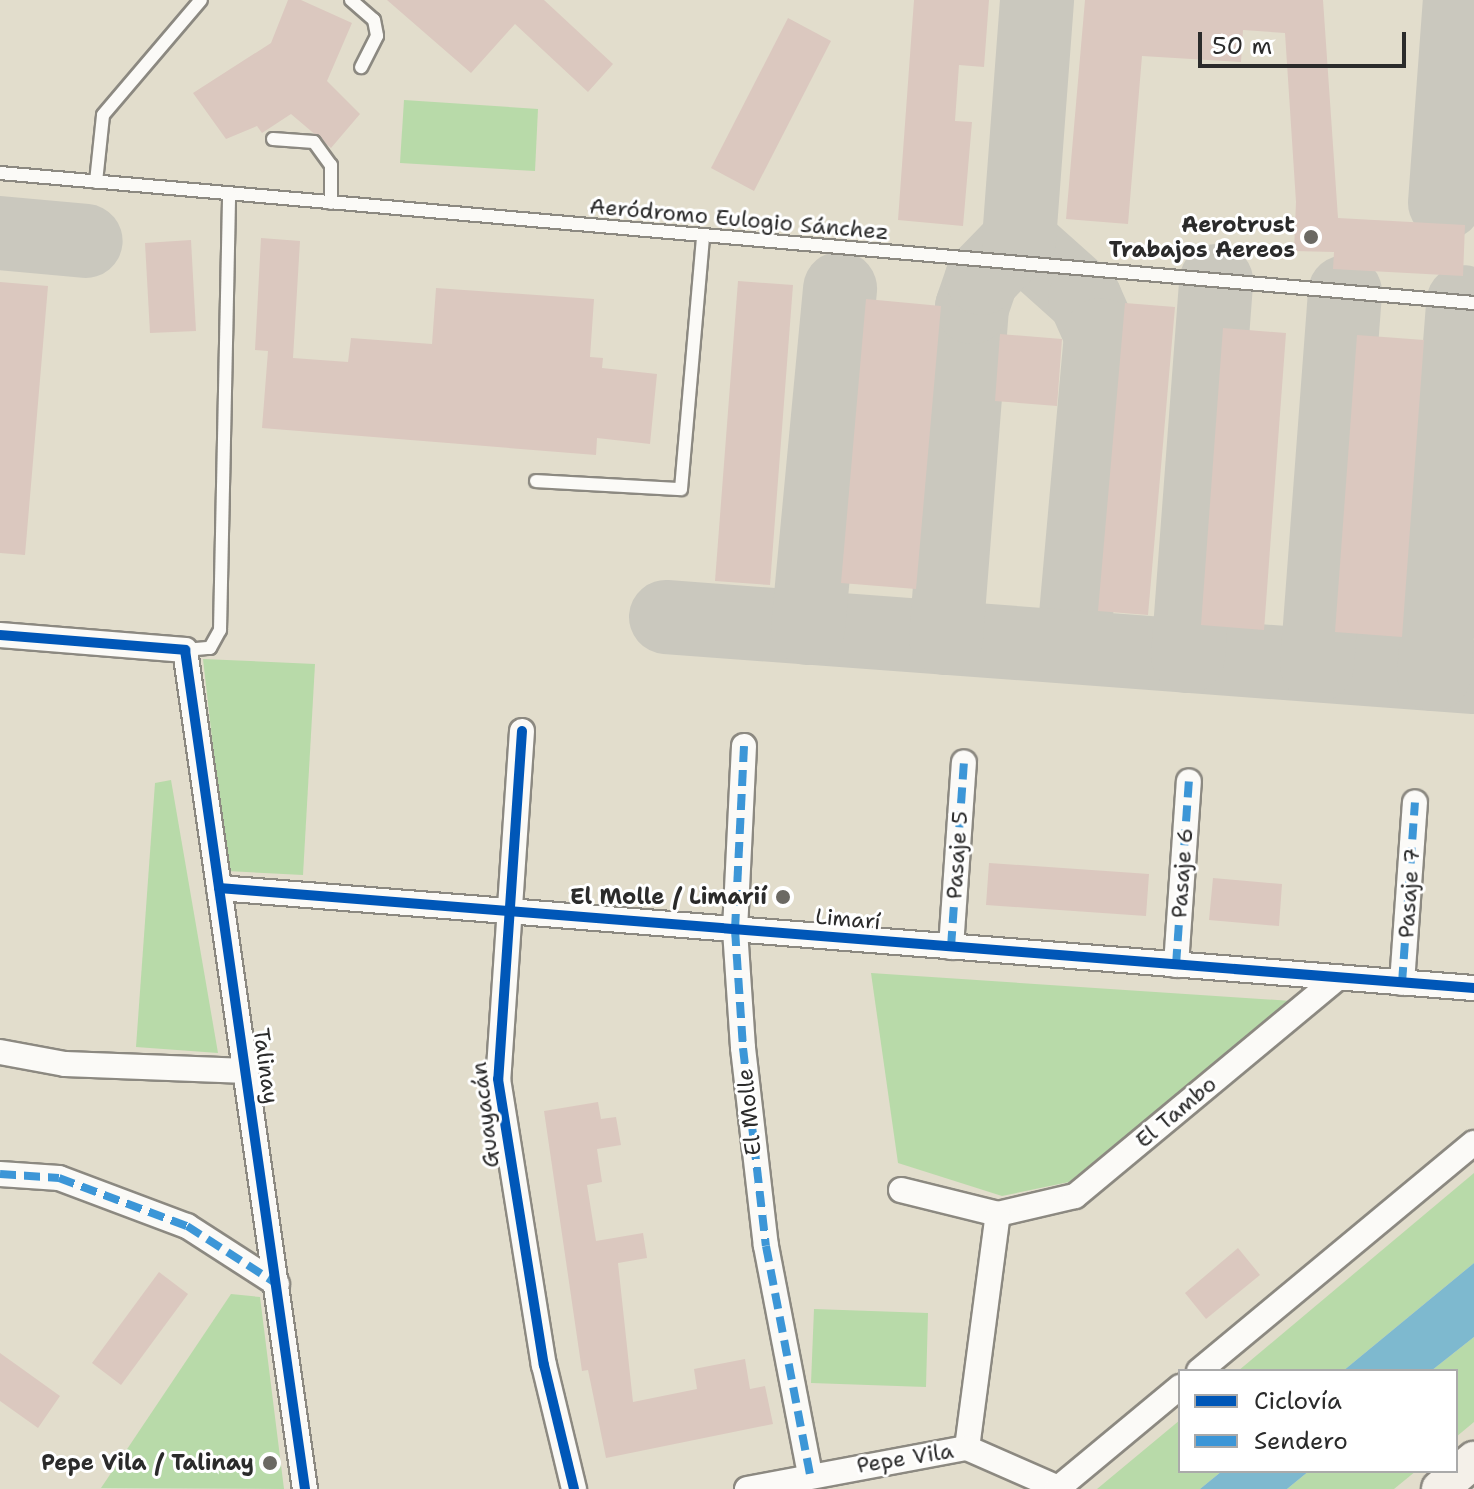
<!DOCTYPE html>
<html>
<head>
<meta charset="utf-8">
<style>
	body { margin:0 }
	#map { position:relative; width:1474px; height:1489px; overflow:hidden; background:#e2ddcc; font-family:"Shantell Sans",sans-serif }
	div>[style] { position:absolute }
	[style*='--x'] { left:calc(var(--x)*1px); top:calc(var(--y)*1px); width:calc(var(--w)*1px); rotate:calc(var(--a)*1deg) }
	.green>* { inset:0; background:#b8daa9 }
	.water>* { inset:0; background:#7eb9cf }
	.taxiway>* { height:74px; margin:-37px; padding:0 37px; transform-origin:37px; border-radius:37px; background:#cac8be }
	.building>* { inset:0; background:#dbc8bf }
	.roads { filter:drop-shadow(2px 0 #8c8981) drop-shadow(-2px 0 #8c8981) drop-shadow(0 2px #8c8981) drop-shadow(0 -2px #8c8981) }
	.service>* { height:12px; margin:-6px; padding:0 6px; transform-origin:6px; border-radius:6px; background:#fbfaf7 }
	.minor>* { height:24px; margin:-12px; padding:0 12px; transform-origin:12px; border-radius:12px; background:#fbfaf7 }
	.secondary>* { height:36px; margin:-18px; padding:0 18px; transform-origin:18px; border-radius:18px; background:#f4f0e9 }
	.quiet>* { height:8px; margin-top:-4px; transform-origin:0; background:repeating-linear-gradient(90deg,#3c96d7 0 16px,transparent 0 24px) }
	.cycleway>* { height:10px; margin:-5px; padding:0 5px; transform-origin:5px; border-radius:5px; background:#0057b8 }
	.dots>* { width:22px; height:22px; translate:-50% -50%; box-sizing:border-box; border:4px solid #fff; border-radius:50% }
	span { translate:-50% -50%; white-space:nowrap; text-align:center; line-height:1.15; -webkit-text-stroke:6px #fff; paint-order:stroke }
	.street-label { font-size:22px; color:#2b2b2b }
	.poi-label { font-size:22px; color:#2b2b2b; font-weight:700 }
	.right { translate:-100% -50%; text-align:right }
	.legend { position:absolute; left:1178px; top:1369px; width:280px; height:104px; box-sizing:border-box; background:#fff; border:2px solid #aaa; margin:0; padding:10px 14px; list-style:none; font-size:24px; color:#2b2b2b }
	.legend li { display:flex; align-items:center; gap:16px; height:40px }
	.legend b { width:40px; border:2px solid #aaa }
	.scale { position:absolute; left:1198px; top:32px; width:208px; height:36px; box-sizing:border-box; border:4px solid #2b2b2b; border-top:0; padding-left:10px; font-size:24px; line-height:28px; white-space:nowrap; color:#2b2b2b; -webkit-text-stroke:6px #fff; paint-order:stroke }
</style>
</head>
<body>
<div id="map">
	<div class="green">
		<i style="clip-path:polygon(404px 100px,538px 109px,535px 171px,400px 163px)"></i>
		<i style="clip-path:polygon(203px 659px,315px 664px,303px 875px,227px 871px)"></i>
		<i style="clip-path:polygon(171px 780px,218px 1053px,136px 1047px,155px 783px)"></i>
		<i style="clip-path:polygon(871px 973px,1292px 1001px,1069px 1182px,1002px 1196px,898px 1163px)"></i>
		<i style="clip-path:polygon(1474px 1173px,1474px 1263px,1343px 1371px,1238px 1371px)"></i>
		<i style="clip-path:polygon(231px 1294px,260px 1297px,284px 1489px,101px 1488px)"></i>
		<i style="clip-path:polygon(814px 1309px,928px 1313px,926px 1387px,811px 1383px)"></i>
		<i style="clip-path:polygon(1474px 1337px,1474px 1422px,1456px 1437px,1456px 1371px,1431px 1371px)"></i>
		<i style="clip-path:polygon(1180px 1420px,1180px 1471px,1222px 1471px,1200px 1489px,1097px 1489px)"></i>
		<i style="clip-path:polygon(1309px 1471px,1416px 1471px,1394px 1489px,1287px 1489px)"></i>
	</div>
	<div class="water">
		<i style="clip-path:polygon(1474px 1263px,1474px 1337px,1431px 1371px,1343px 1371px)"></i>
		<i style="clip-path:polygon(1222px 1471px,1309px 1471px,1287px 1489px,1200px 1489px)"></i>
	</div>
	<div class="taxiway">
		<i style="--x:1445;--y:203;--w:204;--a:-85.8"></i>
		<i style="--x:0;--y:233;--w:86;--a:5.3"></i>
		<i style="--x:1019;--y:240;--w:89;--a:41.8"></i>
		<i style="--x:1085;--y:299;--w:39;--a:66"></i>
		<i style="--x:1101;--y:335;--w:313;--a:95.1"></i>
		<i style="--x:666;--y:617;--w:810;--a:4.25"></i>
		<i style="--x:808;--y:628;--w:341;--a:-84.6"></i>
		<i style="--x:946;--y:638;--w:332;--a:-85.5"></i>
		<i style="--x:972;--y:307;--w:31;--a:-71"></i>
		<i style="--x:982;--y:278;--w:53;--a:-45.8"></i>
		<i style="--x:1019;--y:240;--w:241;--a:-85.7"></i>
		<i style="--x:1188;--y:656;--w:376;--a:-85.7"></i>
		<i style="--x:1317;--y:665;--w:374;--a:-85.7"></i>
		<i style="--x:1434;--y:674;--w:373;--a:-85.5"></i>
	</div>
	<div class="building">
		<i style="clip-path:polygon(288px 0,301px 0,352px 23px,327px 81px,360px 114px,331px 148px,291px 114px,262px 133px,257px 126px,226px 139px,193px 93px,271px 43px)"></i>
		<i style="clip-path:polygon(387px 0,544px 0,613px 64px,588px 92px,515px 24px,471px 73px)"></i>
		<i style="clip-path:polygon(914px 0,989px 0,984px 67px,959px 65px,955px 121px,972px 122px,963px 226px,898px 220px)"></i>
		<i style="clip-path:polygon(1085px 0,1323px 0,1338px 218px,1465px 225px,1463px 276px,1333px 269px,1334px 252px,1294px 251px,1296px 202px,1285px 33px,1243px 30px,1241px 62px,1142px 56px,1128px 224px,1066px 219px)"></i>
		<i style="clip-path:polygon(788px 18px,831px 41px,754px 191px,711px 168px)"></i>
		<i style="clip-path:polygon(261px 238px,300px 241px,293px 358px,348px 362px,351px 338px,432px 344px,436px 288px,594px 299px,590px 357px,603px 358px,602px 368px,657px 374px,650px 444px,597px 438px,596px 455px,262px 428px,268px 351px,255px 350px)"></i>
		<i style="clip-path:polygon(191px 240px,196px 331px,150px 333px,145px 243px)"></i>
		<i style="clip-path:polygon(738px 281px,793px 285px,770px 585px,715px 581px)"></i>
		<i style="clip-path:polygon(0 282px,48px 286px,25px 555px,0 553px)"></i>
		<i style="clip-path:polygon(866px 299px,941px 306px,916px 589px,841px 583px)"></i>
		<i style="clip-path:polygon(1125px 303px,1175px 307px,1148px 615px,1098px 611px)"></i>
		<i style="clip-path:polygon(1223px 328px,1286px 333px,1264px 630px,1201px 625px)"></i>
		<i style="clip-path:polygon(1000px 334px,1062px 339px,1057px 406px,995px 401px)"></i>
		<i style="clip-path:polygon(1357px 335px,1424px 340px,1402px 637px,1335px 632px)"></i>
		<i style="clip-path:polygon(989px 863px,1149px 874px,1146px 916px,986px 905px)"></i>
		<i style="clip-path:polygon(1213px 878px,1282px 884px,1279px 926px,1209px 920px)"></i>
		<i style="clip-path:polygon(598px 1102px,601px 1119px,616px 1117px,621px 1145px,597px 1149px,602px 1182px,587px 1185px,596px 1241px,643px 1233px,647px 1258px,618px 1263px,633px 1402px,697px 1389px,694px 1369px,745px 1359px,750px 1389px,765px 1386px,773px 1424px,606px 1458px,588px 1370px,582px 1371px,544px 1111px)"></i>
		<i style="clip-path:polygon(1238px 1248px,1260px 1275px,1206px 1319px,1185px 1293px)"></i>
		<i style="clip-path:polygon(159px 1272px,188px 1294px,121px 1385px,92px 1363px)"></i>
		<i style="clip-path:polygon(0 1353px,60px 1396px,38px 1428px,0 1401px)"></i>
	</div>
	<div class="roads">
		<div class="service">
			<i style="--x:351;--y:0;--w:30;--a:41"></i>
			<i style="--x:374;--y:20;--w:16;--a:79"></i>
			<i style="--x:377;--y:36;--w:35;--a:117"></i>
			<i style="--x:273;--y:139;--w:41;--a:4.2"></i>
			<i style="--x:314;--y:142;--w:29;--a:54"></i>
			<i style="--x:331;--y:165;--w:38;--a:90"></i>
			<i style="--x:0;--y:173;--w:1480;--a:5.04"></i>
			<i style="--x:96;--y:182;--w:67;--a:-84"></i>
			<i style="--x:103;--y:115;--w:151;--a:-49.6"></i>
			<i style="--x:536;--y:481;--w:145;--a:3.2"></i>
			<i style="--x:681;--y:489;--w:254;--a:-85"></i>
			<i style="--x:185;--y:650;--w:25;--a:-5"></i>
			<i style="--x:210;--y:648;--w:21;--a:-61"></i>
			<i style="--x:220;--y:630;--w:436;--a:-88.8"></i>
		</div>
		<div class="minor">
			<i style="--x:0;--y:635;--w:186;--a:4.6"></i>
			<i style="--x:185;--y:650;--w:848;--a:81.86"></i>
			<i style="--x:522;--y:731;--w:349;--a:93.9"></i>
			<i style="--x:498;--y:1079;--w:290;--a:80.9"></i>
			<i style="--x:544;--y:1365;--w:128;--a:76.4"></i>
			<i style="--x:744;--y:746;--w:184;--a:92.8"></i>
			<i style="--x:735;--y:930;--w:118;--a:86.1"></i>
			<i style="--x:743;--y:1048;--w:199;--a:83.4"></i>
			<i style="--x:766;--y:1246;--w:232;--a:79.1"></i>
			<i style="--x:219;--y:888;--w:1259;--a:4.56"></i>
			<i style="--x:951;--y:947;--w:185;--a:-86"></i>
			<i style="--x:1176;--y:965;--w:184;--a:-86"></i>
			<i style="--x:1402;--y:983;--w:181;--a:-85.9"></i>
			<i style="--x:0;--y:1052;--w:66;--a:10.5"></i>
			<i style="--x:65;--y:1064;--w:182;--a:2.2"></i>
			<i style="--x:0;--y:1174;--w:59;--a:3.9"></i>
			<i style="--x:59;--y:1178;--w:137;--a:20.6"></i>
			<i style="--x:187;--y:1226;--w:107;--a:32.8"></i>
			<i style="--x:901;--y:1190;--w:100;--a:13.9"></i>
			<i style="--x:998;--y:1214;--w:79;--a:-13.2"></i>
			<i style="--x:1075;--y:1196;--w:342;--a:-39.7"></i>
			<i style="--x:1199;--y:1371;--w:357;--a:-39.7"></i>
			<i style="--x:967;--y:1448;--w:236;--a:-82.5"></i>
			<i style="--x:747;--y:1489;--w:224;--a:-10.6"></i>
			<i style="--x:967;--y:1448;--w:99;--a:23.7"></i>
			<i style="--x:1057;--y:1489;--w:160;--a:-39.7"></i>
		</div>
		<div class="secondary">
			<i style="--x:1440;--y:1489;--w:45;--a:-40.5"></i>
		</div>
	</div>
	<div class="quiet">
		<i style="--x:744;--y:746;--w:184;--a:92.8"></i>
		<i style="--x:735;--y:930;--w:118;--a:86.1"></i>
		<i style="--x:743;--y:1048;--w:199;--a:83.4"></i>
		<i style="--x:766;--y:1246;--w:232;--a:79.1"></i>
		<i style="--x:951;--y:947;--w:185;--a:-86"></i>
		<i style="--x:1176;--y:965;--w:184;--a:-86"></i>
		<i style="--x:1402;--y:983;--w:181;--a:-85.9"></i>
		<i style="--x:0;--y:1174;--w:59;--a:3.9"></i>
		<i style="--x:59;--y:1178;--w:137;--a:20.6"></i>
		<i style="--x:187;--y:1226;--w:107;--a:32.8"></i>
	</div>
	<div class="cycleway">
		<i style="--x:0;--y:635;--w:186;--a:4.6"></i>
		<i style="--x:185;--y:650;--w:848;--a:81.86"></i>
		<i style="--x:522;--y:731;--w:349;--a:93.9"></i>
		<i style="--x:498;--y:1079;--w:290;--a:80.9"></i>
		<i style="--x:544;--y:1365;--w:128;--a:76.4"></i>
		<i style="--x:219;--y:888;--w:1259;--a:4.56"></i>
	</div>
	<div class="dots">
		<i style="left:1311px;top:237px;background:#6b6963"></i>
		<i style="left:783px;top:897px;background:#6b6963"></i>
		<i style="left:270px;top:1463px;background:#6b6963"></i>
	</div>
	<div class="street-label">
		<span style="left:739px;top:219px;rotate:5deg">Aeródromo Eulogio Sánchez</span>
		<span style="left:957px;top:855px;rotate:-86deg">Pasaje 5</span>
		<span style="left:1182px;top:873px;rotate:-86deg">Pasaje 6</span>
		<span style="left:1409px;top:893px;rotate:-86deg">Pasaje 7</span>
		<span style="left:848px;top:919px;rotate:5deg">Limarí</span>
		<span style="left:266px;top:1066px;rotate:82deg">Talinay</span>
		<span style="left:749px;top:1112px;rotate:-96deg">El Molle</span>
		<span style="left:1176px;top:1112px;rotate:-40deg">El Tambo</span>
		<span style="left:485px;top:1115px;rotate:-97deg">Guayacán</span>
		<span style="left:905px;top:1458px;rotate:-9deg">Pepe Vila</span>
	</div>
	<div class="poi-label">
		<span class="right" style="left:1295px;top:237px">Aerotrust<br>Trabajos Aereos</span>
		<span class="right" style="left:767px;top:897px">El Molle / Limarií</span>
		<span class="right" style="left:254px;top:1463px">Pepe Vila / Talinay</span>
	</div>
	<ul class="legend">
	<li><b style="height:10px;background:#0057b8"></b>Ciclovía</li>
	<li><b style="height:10px;background:#3c96d7"></b>Sendero</li>
	</ul>
	<div class="scale">50 m</div>
</div>
</body>
</html>
